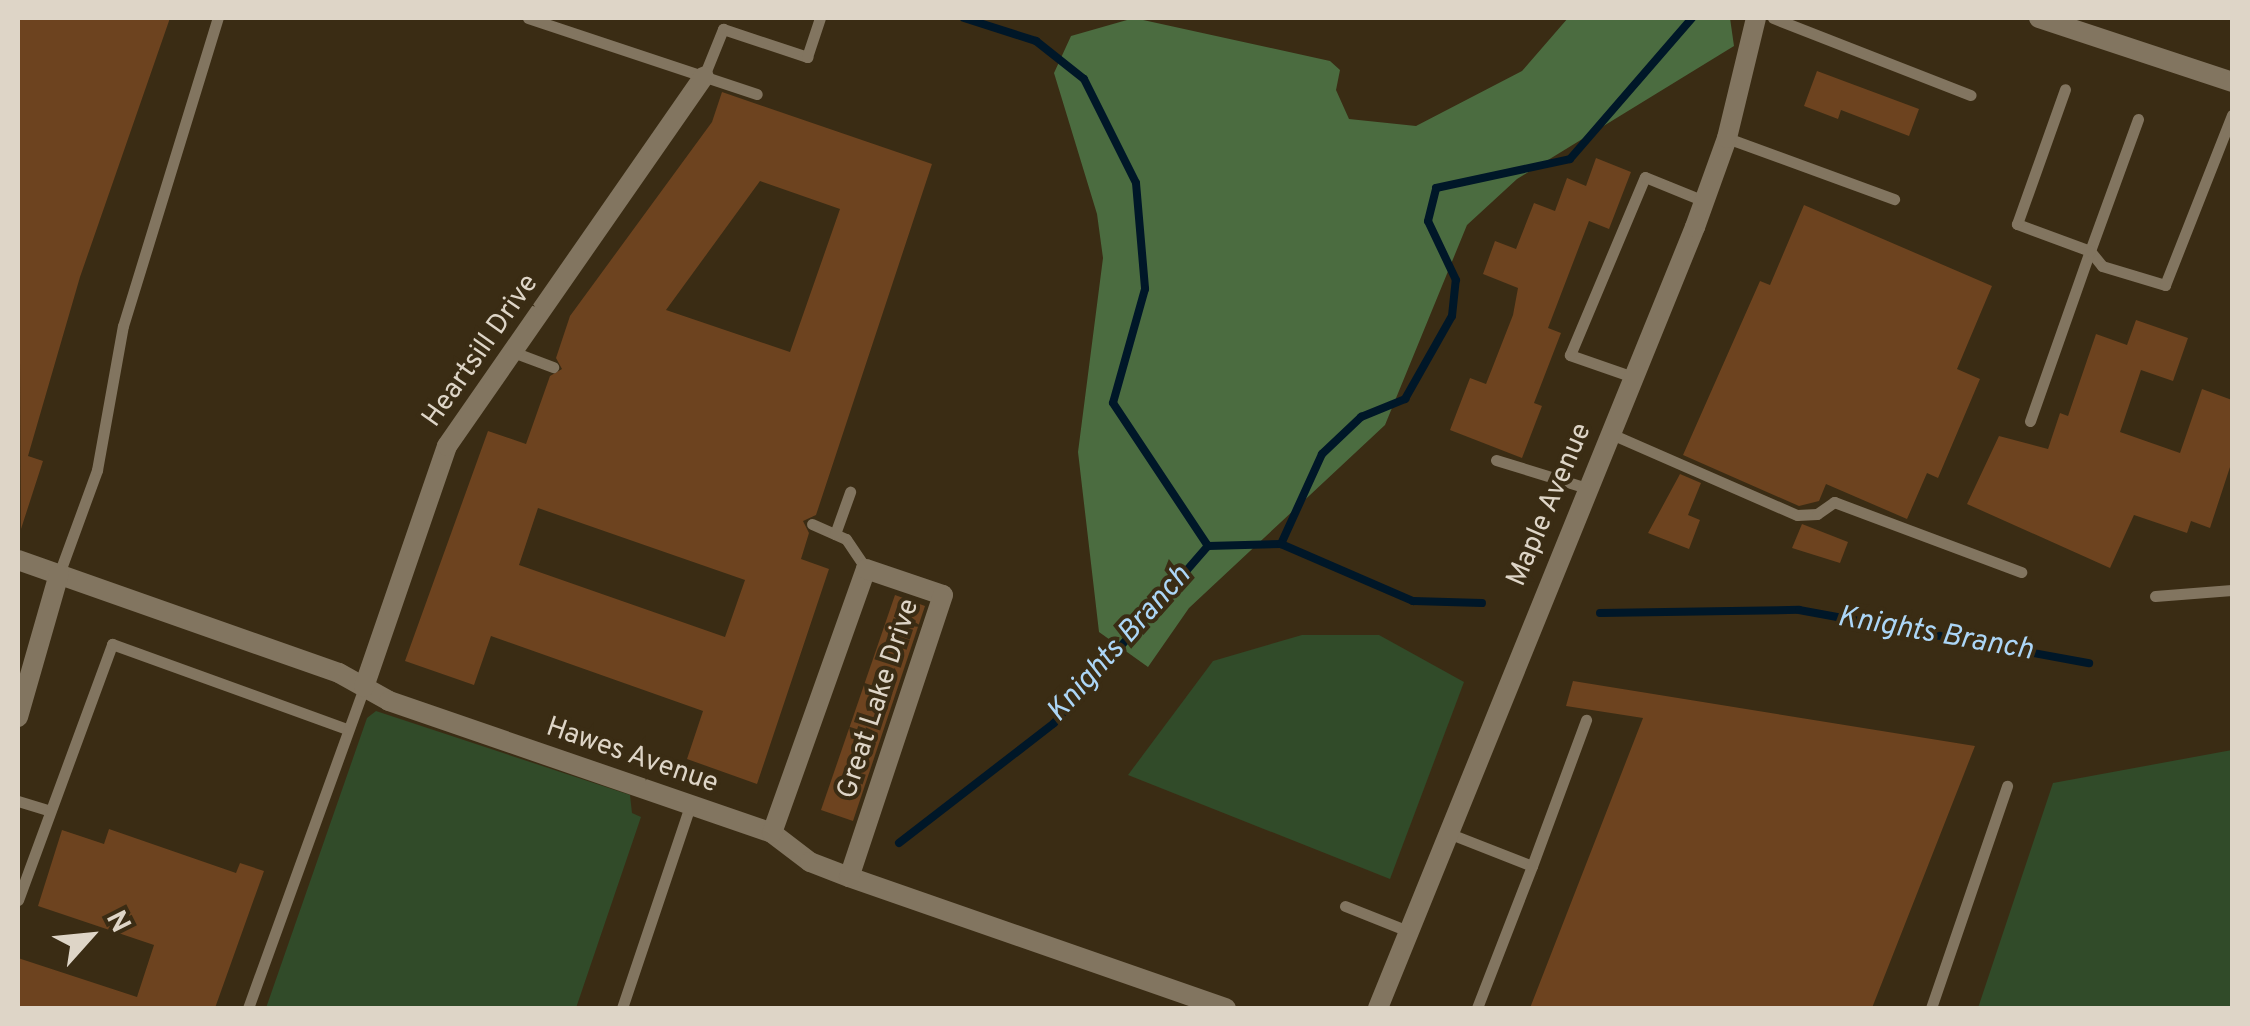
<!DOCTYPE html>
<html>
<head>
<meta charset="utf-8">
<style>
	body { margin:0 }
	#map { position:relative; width:2250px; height:1026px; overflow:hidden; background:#3a2c14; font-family:Overpass,sans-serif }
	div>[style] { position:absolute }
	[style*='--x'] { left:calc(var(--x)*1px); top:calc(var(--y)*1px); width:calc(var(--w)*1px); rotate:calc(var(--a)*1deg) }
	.green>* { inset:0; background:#314b29 }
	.forest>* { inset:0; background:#4b6c40 }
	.stream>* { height:8px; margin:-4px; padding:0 4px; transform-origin:4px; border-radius:4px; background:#001728 }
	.building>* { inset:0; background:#6d431f }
	.service>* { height:11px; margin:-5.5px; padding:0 5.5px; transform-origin:5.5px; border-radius:5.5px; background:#827560 }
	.minor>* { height:20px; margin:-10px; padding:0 10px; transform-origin:10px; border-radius:10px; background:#827560 }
	.tertiary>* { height:20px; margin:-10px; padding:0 10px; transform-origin:10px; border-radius:10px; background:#827560 }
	span { translate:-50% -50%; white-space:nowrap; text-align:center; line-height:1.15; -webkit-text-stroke:8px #3a2c14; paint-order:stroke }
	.street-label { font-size:28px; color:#ded5c7 }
	.water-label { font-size:30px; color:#acd6f7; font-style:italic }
	.frame { position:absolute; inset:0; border:20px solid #ded5c7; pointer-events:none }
	.north { position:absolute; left:40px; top:886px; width:100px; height:100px; -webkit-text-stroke:8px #3a2c14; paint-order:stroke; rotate:63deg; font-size:28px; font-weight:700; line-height:40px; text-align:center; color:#ded5c7 }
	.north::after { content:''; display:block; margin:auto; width:35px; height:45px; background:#ded5c7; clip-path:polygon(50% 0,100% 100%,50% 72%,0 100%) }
</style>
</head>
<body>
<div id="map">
	<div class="green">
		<i style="clip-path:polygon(1302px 635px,1379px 635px,1464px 682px,1390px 879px,1128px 775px,1213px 661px)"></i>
		<i style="clip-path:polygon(376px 711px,630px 795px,632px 813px,641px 817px,576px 1008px,266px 1008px,367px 718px)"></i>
		<i style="clip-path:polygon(2232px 750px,2232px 1008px,1978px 1008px,2053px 783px)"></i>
	</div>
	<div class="forest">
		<i style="clip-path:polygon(1134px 18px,1330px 61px,1340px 70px,1336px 90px,1349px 119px,1416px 126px,1522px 71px,1568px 18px,1730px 18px,1734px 46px,1517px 179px,1467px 225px,1385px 425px,1189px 608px,1148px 667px,1099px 632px,1078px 452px,1103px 258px,1097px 214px,1054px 73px,1071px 36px)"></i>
	</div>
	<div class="stream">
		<i style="--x:964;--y:18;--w:76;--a:17.7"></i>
		<i style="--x:1036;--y:41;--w:61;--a:38.4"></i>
		<i style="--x:1084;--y:79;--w:116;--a:63.4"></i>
		<i style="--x:1136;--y:183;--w:106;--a:85.1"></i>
		<i style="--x:1145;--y:289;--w:118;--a:105.7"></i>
		<i style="--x:1113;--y:403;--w:172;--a:56.4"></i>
		<i style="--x:1281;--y:544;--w:99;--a:-65.5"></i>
		<i style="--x:1322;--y:454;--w:54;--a:-43.5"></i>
		<i style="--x:1361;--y:417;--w:48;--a:-22.2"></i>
		<i style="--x:1405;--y:399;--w:95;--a:-60.5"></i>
		<i style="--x:1452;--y:316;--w:36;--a:-84"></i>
		<i style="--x:1456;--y:280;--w:65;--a:-115.4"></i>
		<i style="--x:1428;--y:221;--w:34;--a:-76"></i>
		<i style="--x:1436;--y:188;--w:137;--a:-12.2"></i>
		<i style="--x:1570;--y:159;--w:186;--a:-49.1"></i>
		<i style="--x:1600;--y:613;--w:199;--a:-0.9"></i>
		<i style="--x:1799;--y:610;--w:295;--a:10.4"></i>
		<i style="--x:899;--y:843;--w:196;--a:-37.7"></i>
		<i style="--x:1054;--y:723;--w:235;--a:-49"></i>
		<i style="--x:1208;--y:546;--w:73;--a:-1.6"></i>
		<i style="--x:1281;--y:544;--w:144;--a:23.4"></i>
		<i style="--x:1413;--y:601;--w:69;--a:1.7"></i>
	</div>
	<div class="building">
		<i style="clip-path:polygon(18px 18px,170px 18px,80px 277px,28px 456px,43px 461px,21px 529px)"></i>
		<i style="clip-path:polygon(1817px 71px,1919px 109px,1909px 136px,1841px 110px,1838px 119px,1804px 106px)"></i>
		<i style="clip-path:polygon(evenodd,722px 92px,932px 164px,816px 515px,803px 521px,809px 533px,801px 559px,829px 569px,757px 784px,687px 759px,703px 711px,491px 636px,474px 685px,405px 661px,488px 431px,526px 444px,550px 376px,562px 369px,556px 358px,570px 316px,712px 122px,722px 92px,760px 181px,840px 209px,790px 352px,666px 310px,760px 181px,722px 92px,538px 508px,745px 580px,725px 637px,519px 565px,538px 508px)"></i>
		<i style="clip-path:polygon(1596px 158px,1631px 172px,1609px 229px,1589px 221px,1548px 328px,1561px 333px,1534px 403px,1542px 406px,1522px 458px,1450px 430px,1470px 378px,1486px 384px,1513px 315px,1518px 288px,1483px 274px,1495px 241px,1516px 249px,1534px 203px,1555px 211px,1567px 178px,1586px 186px)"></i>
		<i style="clip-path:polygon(1804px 205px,1992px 286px,1957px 369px,1980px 379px,1938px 478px,1927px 473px,1907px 519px,1826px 484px,1819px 501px,1799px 506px,1683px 455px,1760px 281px,1770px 285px)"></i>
		<i style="clip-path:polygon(2136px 320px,2188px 338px,2173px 381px,2141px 370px,2120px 432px,2180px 453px,2202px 389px,2232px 400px,2232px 461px,2210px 528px,2191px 521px,2187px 533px,2134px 515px,2110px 568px,1967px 504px,1999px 436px,2048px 449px,2060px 413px,2068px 416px,2096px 334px,2127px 345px)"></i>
		<i style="clip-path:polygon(1680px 474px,1701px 483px,1688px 515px,1700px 520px,1689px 549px,1648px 533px)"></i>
		<i style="clip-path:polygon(1802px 524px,1848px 542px,1840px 563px,1792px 548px)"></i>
		<i style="clip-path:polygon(895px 595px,925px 606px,853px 821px,821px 810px)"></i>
		<i style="clip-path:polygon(1573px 681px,1975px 746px,1872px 1008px,1530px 1008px,1643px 718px,1566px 706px)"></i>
		<i style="clip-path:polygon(109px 829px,236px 873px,240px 863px,264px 871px,215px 1008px,18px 1008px,18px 958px,137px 997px,154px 945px,38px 906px,62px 830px,104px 844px)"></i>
	</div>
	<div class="service">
		<i style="--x:528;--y:18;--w:241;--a:18.4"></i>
		<i style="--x:1773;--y:18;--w:212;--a:21.3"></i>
		<i style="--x:704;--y:76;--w:51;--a:-68"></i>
		<i style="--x:723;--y:29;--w:89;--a:18.4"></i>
		<i style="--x:807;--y:57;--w:41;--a:-71.6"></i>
		<i style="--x:2138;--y:119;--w:140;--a:110"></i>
		<i style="--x:2090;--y:251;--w:19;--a:51"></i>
		<i style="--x:2102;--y:266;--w:66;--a:16.8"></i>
		<i style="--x:2165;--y:285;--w:183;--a:-68.5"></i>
		<i style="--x:1727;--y:138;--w:178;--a:20.1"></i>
		<i style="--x:513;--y:352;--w:43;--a:20.6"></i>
		<i style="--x:1633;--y:377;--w:67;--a:-160.8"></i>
		<i style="--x:1570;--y:355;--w:193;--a:-67.2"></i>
		<i style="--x:1645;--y:177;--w:64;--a:22.1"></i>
		<i style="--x:2030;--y:421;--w:180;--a:-70.6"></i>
		<i style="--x:2090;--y:251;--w:78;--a:-159.7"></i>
		<i style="--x:2017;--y:224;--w:143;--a:-70.4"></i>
		<i style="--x:1609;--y:433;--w:205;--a:23.6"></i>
		<i style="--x:1797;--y:515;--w:20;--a:-3"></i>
		<i style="--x:1817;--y:514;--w:21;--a:-35"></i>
		<i style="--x:1834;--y:502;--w:200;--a:20.5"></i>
		<i style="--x:1496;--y:460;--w:95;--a:17.1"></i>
		<i style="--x:812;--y:524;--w:37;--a:24"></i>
		<i style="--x:846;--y:539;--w:36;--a:56"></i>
		<i style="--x:835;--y:534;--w:45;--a:-70.3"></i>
		<i style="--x:59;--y:574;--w:111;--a:-69.9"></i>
		<i style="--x:97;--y:470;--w:146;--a:-79.8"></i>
		<i style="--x:123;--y:326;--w:322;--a:-72.9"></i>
		<i style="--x:2155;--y:596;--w:77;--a:-4.5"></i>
		<i style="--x:18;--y:801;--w:30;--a:17"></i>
		<i style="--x:1448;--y:833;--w:90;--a:21.4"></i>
		<i style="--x:1532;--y:866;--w:152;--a:111.2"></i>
		<i style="--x:1532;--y:866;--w:156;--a:-69.7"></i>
		<i style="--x:18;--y:900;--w:273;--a:-69.8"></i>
		<i style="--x:112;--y:644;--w:250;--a:19.9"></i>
		<i style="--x:1345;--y:906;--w:68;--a:21.6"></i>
		<i style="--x:248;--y:1008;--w:341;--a:-70.1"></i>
		<i style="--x:622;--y:1008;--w:213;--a:-71.4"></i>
		<i style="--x:1931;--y:1008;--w:235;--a:-71.1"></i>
	</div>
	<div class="minor">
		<i style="--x:18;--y:560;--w:340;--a:19.4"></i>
		<i style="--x:339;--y:673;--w:57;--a:29.2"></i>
		<i style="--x:389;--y:701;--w:405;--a:19"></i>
		<i style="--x:772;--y:833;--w:48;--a:37.3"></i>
		<i style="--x:810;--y:862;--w:42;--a:21"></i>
		<i style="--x:849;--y:877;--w:399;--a:19.2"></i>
		<i style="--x:364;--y:687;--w:255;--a:-71"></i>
		<i style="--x:447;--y:446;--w:450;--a:-55.2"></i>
		<i style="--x:18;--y:717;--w:149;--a:-74"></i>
		<i style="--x:772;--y:833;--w:280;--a:-70.4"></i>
		<i style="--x:866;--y:569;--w:81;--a:18.7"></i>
		<i style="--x:943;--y:595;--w:297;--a:108.4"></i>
	</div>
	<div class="tertiary">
		<i style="--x:2039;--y:18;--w:203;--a:18.3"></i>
		<i style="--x:1378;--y:1008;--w:843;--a:-67.91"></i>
		<i style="--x:1695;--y:227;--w:95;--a:-70.2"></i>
		<i style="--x:1727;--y:138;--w:123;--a:-76.4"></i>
	</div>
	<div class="street-label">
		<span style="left:481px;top:351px;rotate:-55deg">Heartsill Drive</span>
		<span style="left:1550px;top:505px;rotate:-67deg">Maple Avenue</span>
		<span style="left:879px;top:699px;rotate:-72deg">Great Lake Drive</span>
		<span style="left:632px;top:756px;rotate:19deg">Hawes Avenue</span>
	</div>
	<div class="water-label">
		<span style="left:1935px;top:635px;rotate:10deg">Knights Branch</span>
		<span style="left:1120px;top:645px;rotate:-48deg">Knights Branch</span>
	</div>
	<div class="frame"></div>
	<div class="north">N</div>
</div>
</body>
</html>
